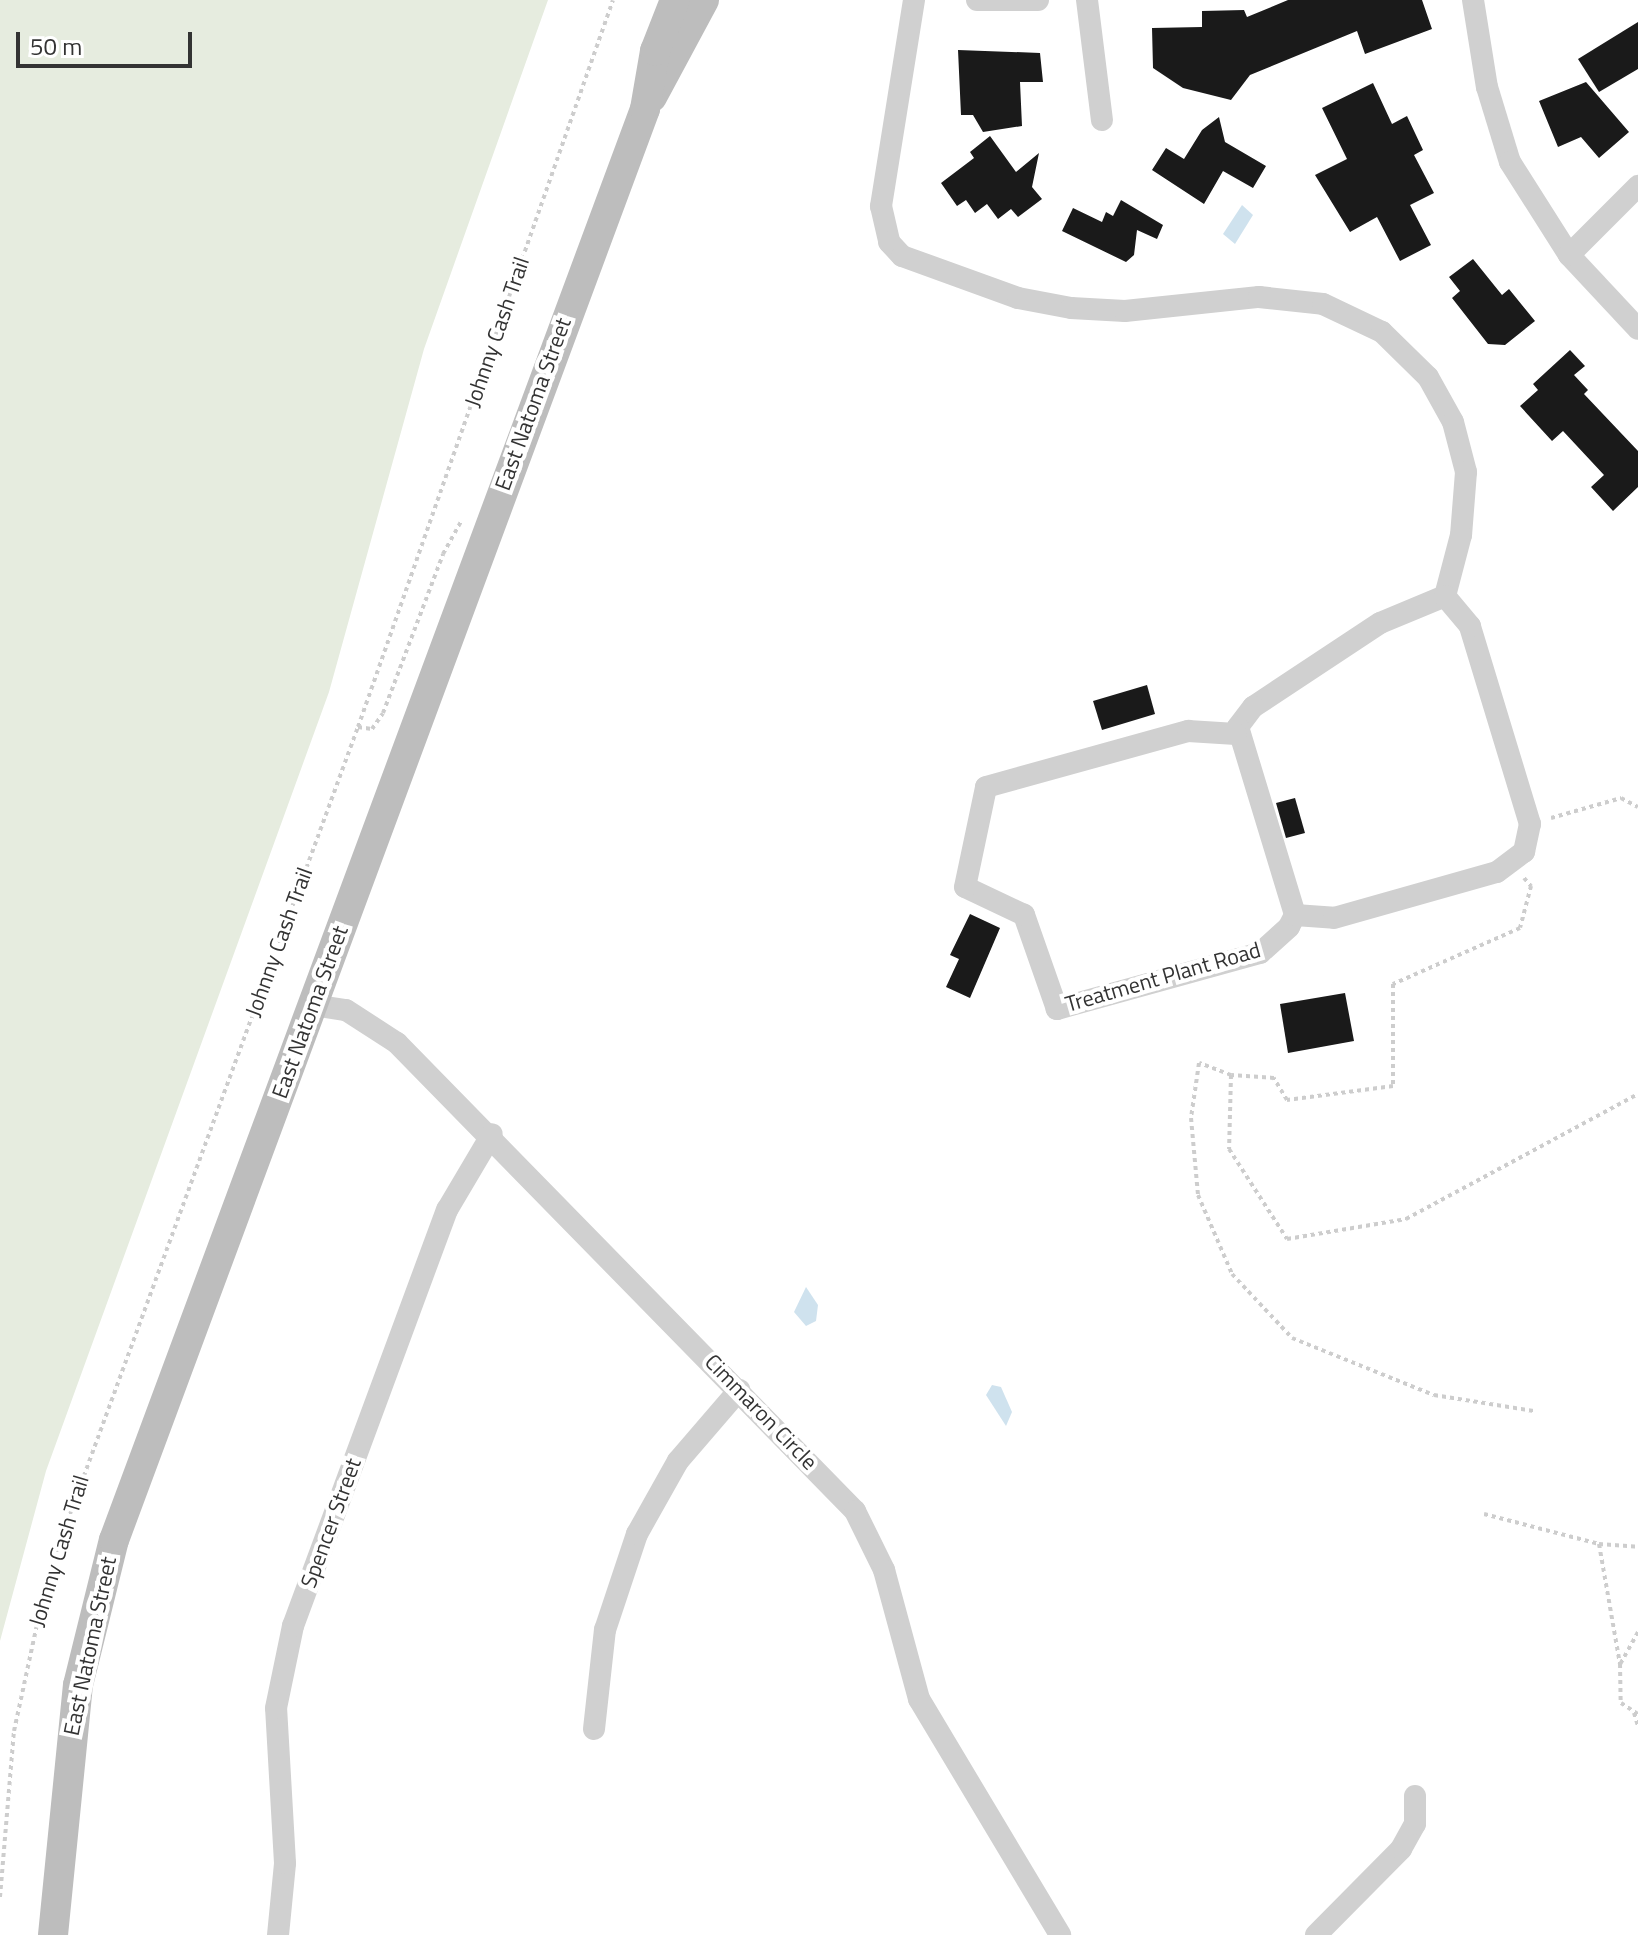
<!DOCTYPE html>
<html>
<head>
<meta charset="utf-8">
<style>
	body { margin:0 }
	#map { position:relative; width:1638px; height:1935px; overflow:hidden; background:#fff; font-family:"Titillium Web",sans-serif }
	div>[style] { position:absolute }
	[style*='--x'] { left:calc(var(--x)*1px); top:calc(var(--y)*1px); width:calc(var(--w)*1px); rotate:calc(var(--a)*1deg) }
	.green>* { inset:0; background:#e6ecdf }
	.water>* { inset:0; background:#cfe2ee }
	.building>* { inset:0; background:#1a1a1a }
	.path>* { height:4px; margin-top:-2px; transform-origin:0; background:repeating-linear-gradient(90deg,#cdcdcd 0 4px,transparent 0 8px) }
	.street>* { height:22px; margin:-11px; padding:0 11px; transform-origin:11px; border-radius:11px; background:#d0d0d0 }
	.secondary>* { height:30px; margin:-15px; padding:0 15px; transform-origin:15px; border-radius:15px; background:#bdbdbd }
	span { translate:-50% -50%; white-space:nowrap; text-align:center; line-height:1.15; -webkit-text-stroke:8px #fff; paint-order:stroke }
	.street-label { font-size:22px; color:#333 }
	.scale { position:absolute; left:16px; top:32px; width:176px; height:36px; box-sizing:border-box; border:4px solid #333; border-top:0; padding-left:10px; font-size:24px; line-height:28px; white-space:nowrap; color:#333; -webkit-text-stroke:6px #fff; paint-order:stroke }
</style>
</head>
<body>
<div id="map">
	<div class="green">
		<i style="clip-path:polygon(0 0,548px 0,424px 349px,329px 692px,46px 1471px,0 1641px)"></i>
	</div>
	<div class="water">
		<i style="clip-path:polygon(1242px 205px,1253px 215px,1235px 244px,1223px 234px)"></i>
		<i style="clip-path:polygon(806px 1287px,818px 1305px,816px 1321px,806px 1326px,794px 1312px)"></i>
		<i style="clip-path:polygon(992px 1385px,1001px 1387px,1012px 1412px,1006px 1426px,986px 1395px)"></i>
	</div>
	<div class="building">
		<i style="clip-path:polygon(1288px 0,1422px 0,1432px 29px,1365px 54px,1357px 31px,1250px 75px,1231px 100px,1183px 88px,1153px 68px,1152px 28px,1202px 27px,1202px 11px,1244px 10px,1247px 17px)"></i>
		<i style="clip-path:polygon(1638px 22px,1638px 69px,1599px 92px,1578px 59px)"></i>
		<i style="clip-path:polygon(958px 50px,1040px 53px,1043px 82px,1020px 82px,1022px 126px,983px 132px,973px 115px,961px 115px)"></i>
		<i style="clip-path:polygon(1586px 82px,1629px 132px,1599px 158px,1581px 137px,1558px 147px,1539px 101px)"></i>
		<i style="clip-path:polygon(1373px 83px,1392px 124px,1407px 116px,1423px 150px,1414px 155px,1434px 193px,1410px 205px,1431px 245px,1400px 261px,1377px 217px,1350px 232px,1315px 175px,1347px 159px,1322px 108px)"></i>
		<i style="clip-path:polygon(1219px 117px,1225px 142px,1266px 166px,1253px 188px,1223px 171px,1204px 204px,1152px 170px,1166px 148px,1184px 159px,1202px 130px)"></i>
		<i style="clip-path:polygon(990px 136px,1016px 172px,1039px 153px,1032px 187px,1042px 199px,1018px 217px,1011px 209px,998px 219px,987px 204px,975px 213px,966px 200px,957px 206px,941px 183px,974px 158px,970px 152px)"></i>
		<i style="clip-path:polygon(1121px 200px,1163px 225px,1157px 239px,1137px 230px,1134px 255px,1126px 262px,1062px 231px,1073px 208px,1102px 222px,1106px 212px,1113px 216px)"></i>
		<i style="clip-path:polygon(1473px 259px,1502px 295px,1509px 289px,1535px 321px,1505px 345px,1488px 344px,1452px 298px,1460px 291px,1449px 277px)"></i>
		<i style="clip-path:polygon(1570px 350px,1585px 366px,1574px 375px,1588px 390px,1584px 394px,1638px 451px,1638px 487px,1613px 511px,1591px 487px,1604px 475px,1563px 431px,1552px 441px,1520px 406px,1538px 390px,1533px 384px)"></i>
		<i style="clip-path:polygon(1147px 685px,1155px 714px,1102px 730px,1093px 701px)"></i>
		<i style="clip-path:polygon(1295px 798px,1305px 833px,1286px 838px,1276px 803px)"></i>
		<i style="clip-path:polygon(970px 914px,1000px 928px,970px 998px,946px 987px,959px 959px,950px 955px)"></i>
		<i style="clip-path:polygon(1345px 993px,1354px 1041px,1288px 1053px,1280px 1004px)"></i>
	</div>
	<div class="path">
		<i style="--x:358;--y:727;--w:14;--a:8"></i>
		<i style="--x:372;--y:729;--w:19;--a:-55"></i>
		<i style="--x:383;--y:713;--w:170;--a:-69.3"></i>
		<i style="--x:443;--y:554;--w:39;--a:-61"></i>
		<i style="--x:1551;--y:818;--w:73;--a:-15.9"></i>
		<i style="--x:1621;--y:798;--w:19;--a:28"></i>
		<i style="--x:1524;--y:878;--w:11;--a:49"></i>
		<i style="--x:1531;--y:886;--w:43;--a:104.7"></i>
		<i style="--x:1520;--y:928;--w:139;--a:156.2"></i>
		<i style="--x:1393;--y:984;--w:102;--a:90"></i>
		<i style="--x:1393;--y:1086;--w:107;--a:172.5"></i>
		<i style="--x:1287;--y:1100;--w:26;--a:-121"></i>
		<i style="--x:1274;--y:1078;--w:43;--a:-176"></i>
		<i style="--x:1231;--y:1075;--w:74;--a:91.5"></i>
		<i style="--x:1229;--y:1149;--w:107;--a:57.2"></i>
		<i style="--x:1287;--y:1239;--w:121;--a:-9.5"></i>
		<i style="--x:1406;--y:1219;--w:264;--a:-28.3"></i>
		<i style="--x:1231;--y:1075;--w:34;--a:-159"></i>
		<i style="--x:1199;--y:1063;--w:56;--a:98.3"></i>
		<i style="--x:1191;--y:1118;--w:77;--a:84.8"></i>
		<i style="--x:1198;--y:1195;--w:86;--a:66.7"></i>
		<i style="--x:1232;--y:1274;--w:88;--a:46.8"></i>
		<i style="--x:1292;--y:1338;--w:153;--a:21.9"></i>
		<i style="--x:1434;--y:1395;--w:101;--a:9.1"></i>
		<i style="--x:1484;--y:1514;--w:119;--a:14.6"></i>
		<i style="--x:1599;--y:1544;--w:122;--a:80.1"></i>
		<i style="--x:1599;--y:1544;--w:39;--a:4"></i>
		<i style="--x:1638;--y:1632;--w:37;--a:119"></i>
		<i style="--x:1620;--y:1664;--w:39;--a:89"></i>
		<i style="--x:1621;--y:1703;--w:20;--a:33"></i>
		<i style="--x:1634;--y:1713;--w:14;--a:73"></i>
		<i style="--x:0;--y:1897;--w:167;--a:-85.2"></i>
		<i style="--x:14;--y:1731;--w:161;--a:-77.8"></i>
		<i style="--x:48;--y:1574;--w:902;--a:-69.9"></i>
		<i style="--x:358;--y:727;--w:770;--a:-70.67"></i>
	</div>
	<div class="street">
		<i style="--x:914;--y:0;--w:209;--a:99.1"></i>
		<i style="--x:881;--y:206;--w:37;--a:77"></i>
		<i style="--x:889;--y:242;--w:19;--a:47"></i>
		<i style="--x:902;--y:256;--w:123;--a:19.9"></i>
		<i style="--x:1018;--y:298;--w:54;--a:10.7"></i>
		<i style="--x:1071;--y:308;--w:54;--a:3.2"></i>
		<i style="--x:1125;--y:311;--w:135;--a:-6"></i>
		<i style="--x:1259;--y:297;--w:64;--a:6.2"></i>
		<i style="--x:1323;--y:304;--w:65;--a:25.4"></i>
		<i style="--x:1382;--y:332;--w:64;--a:44.4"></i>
		<i style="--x:1428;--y:377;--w:51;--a:60.9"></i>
		<i style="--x:1453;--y:422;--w:52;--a:75.4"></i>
		<i style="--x:1466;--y:472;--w:63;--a:94.5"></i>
		<i style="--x:1461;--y:535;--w:63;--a:104.7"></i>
		<i style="--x:1445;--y:596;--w:70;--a:157.4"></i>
		<i style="--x:1380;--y:623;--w:152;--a:146.5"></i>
		<i style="--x:1253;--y:707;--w:25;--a:127"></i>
		<i style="--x:1238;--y:727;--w:196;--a:73.1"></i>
		<i style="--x:1295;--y:915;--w:13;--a:117"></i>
		<i style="--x:1289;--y:927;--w:39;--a:138"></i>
		<i style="--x:1260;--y:953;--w:211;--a:164.6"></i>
		<i style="--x:1057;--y:1009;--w:100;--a:-109.3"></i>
		<i style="--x:1024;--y:915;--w:65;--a:-154.6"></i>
		<i style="--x:965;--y:887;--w:102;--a:-78.1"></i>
		<i style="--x:986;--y:787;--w:210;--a:-15.5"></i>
		<i style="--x:1188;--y:731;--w:48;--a:3.6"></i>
		<i style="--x:977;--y:0;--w:61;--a:0"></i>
		<i style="--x:1087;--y:0;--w:121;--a:82.9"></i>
		<i style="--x:1473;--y:0;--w:88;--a:80.9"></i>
		<i style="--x:1487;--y:87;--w:78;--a:73"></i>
		<i style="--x:1510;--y:162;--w:110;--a:57.6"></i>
		<i style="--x:1569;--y:255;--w:101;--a:47"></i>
		<i style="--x:1569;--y:255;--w:98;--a:-45"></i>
		<i style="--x:1295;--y:915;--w:39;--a:4"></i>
		<i style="--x:1334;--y:918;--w:169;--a:-15.8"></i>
		<i style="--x:1497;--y:872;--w:34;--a:-37"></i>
		<i style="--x:1524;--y:852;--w:29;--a:-78"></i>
		<i style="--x:1530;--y:824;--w:207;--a:-106.9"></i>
		<i style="--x:1470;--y:626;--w:39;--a:-130"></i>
		<i style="--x:313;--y:1005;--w:33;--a:9"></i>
		<i style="--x:346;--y:1010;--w:61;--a:32.9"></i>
		<i style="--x:397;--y:1043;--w:655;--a:45.62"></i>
		<i style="--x:855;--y:1511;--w:66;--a:63.8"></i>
		<i style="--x:884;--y:1570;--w:134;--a:74.8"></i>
		<i style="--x:919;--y:1699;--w:275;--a:59.1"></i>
		<i style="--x:594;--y:1729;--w:100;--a:-83.7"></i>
		<i style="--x:605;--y:1630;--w:101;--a:-71.6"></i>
		<i style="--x:637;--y:1534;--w:84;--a:-60.7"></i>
		<i style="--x:678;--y:1461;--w:94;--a:-49.3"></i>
		<i style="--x:278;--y:1935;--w:72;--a:-84.4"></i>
		<i style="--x:285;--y:1863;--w:155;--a:-93.3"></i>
		<i style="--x:276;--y:1708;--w:84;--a:-78.3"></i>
		<i style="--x:293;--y:1626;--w:444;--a:-69.7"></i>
		<i style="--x:447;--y:1210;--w:88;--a:-59.4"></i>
		<i style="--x:1316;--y:1935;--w:121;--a:-45.3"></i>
		<i style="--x:1401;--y:1849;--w:29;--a:-61"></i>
		<i style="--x:1415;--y:1824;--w:28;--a:-90"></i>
	</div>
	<div class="secondary">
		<i style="--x:652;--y:97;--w:110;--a:-61.8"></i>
		<i style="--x:53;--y:1935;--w:251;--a:-84.3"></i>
		<i style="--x:78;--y:1685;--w:149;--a:-76.1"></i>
		<i style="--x:114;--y:1540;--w:1526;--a:-69.64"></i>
		<i style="--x:645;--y:109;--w:59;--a:-80.2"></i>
		<i style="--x:655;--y:51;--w:55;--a:-68.6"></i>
	</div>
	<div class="street-label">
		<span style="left:497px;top:332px;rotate:-71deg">Johnny Cash Trail</span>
		<span style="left:533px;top:404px;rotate:-70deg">East Natoma Street</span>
		<span style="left:279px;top:942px;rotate:-70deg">Johnny Cash Trail</span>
		<span style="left:1163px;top:977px;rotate:-16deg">Treatment Plant Road</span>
		<span style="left:310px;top:1012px;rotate:-70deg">East Natoma Street</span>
		<span style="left:761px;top:1412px;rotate:46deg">Cimmaron Circle</span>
		<span style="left:331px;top:1523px;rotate:-70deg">Spencer Street</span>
		<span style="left:59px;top:1551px;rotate:-73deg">Johnny Cash Trail</span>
		<span style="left:90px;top:1646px;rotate:-78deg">East Natoma Street</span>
	</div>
	<div class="scale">50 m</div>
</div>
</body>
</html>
